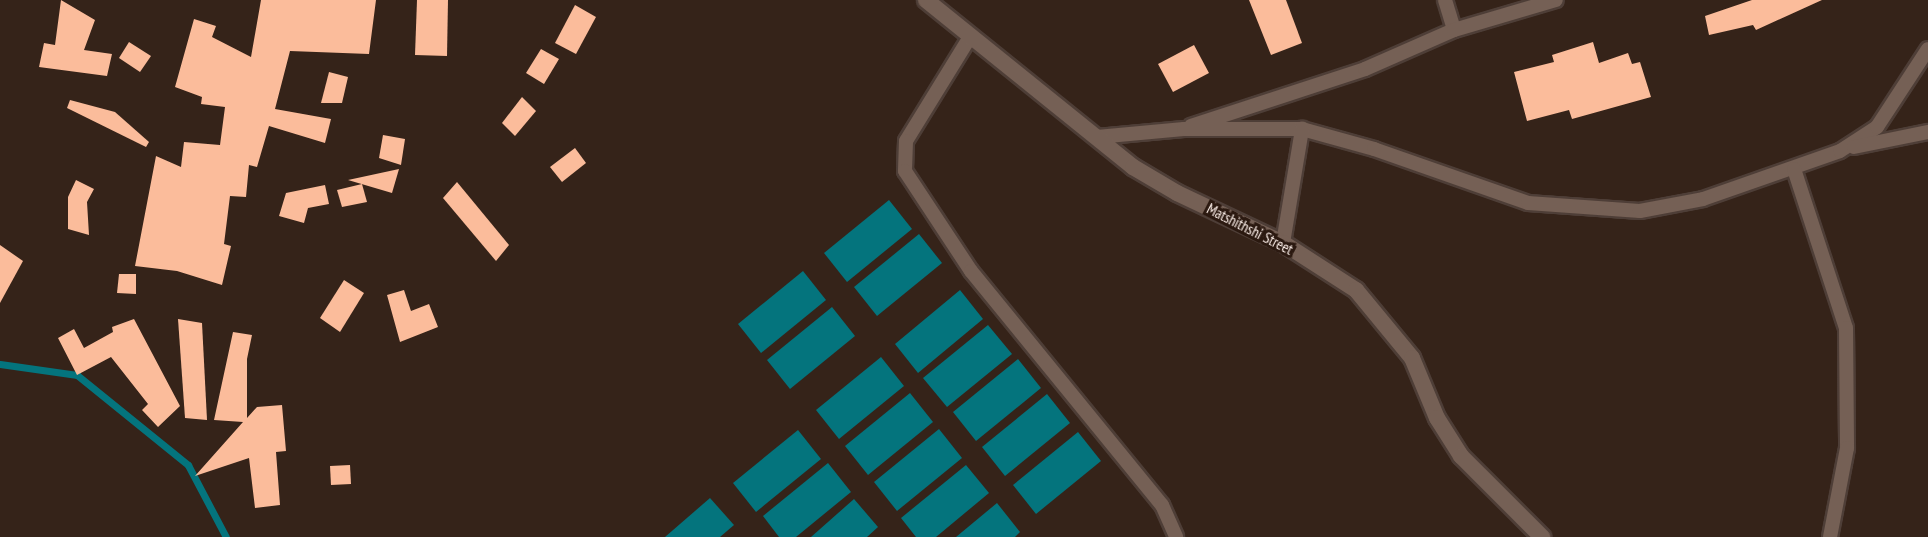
<!DOCTYPE html>
<html>
<head>
<meta charset="utf-8">
<style>
	body { margin:0 }
	#map { position:relative; width:1928px; height:537px; overflow:hidden; background:#352319; font-family:"PT Sans Narrow",sans-serif }
	div>[style] { position:absolute }
	[style*='--x'] { left:calc(var(--x)*1px); top:calc(var(--y)*1px); width:calc(var(--w)*1px); rotate:calc(var(--a)*1deg) }
	.water>* { inset:0; background:#04747d }
	.stream>* { height:7px; margin:-3.5px; padding:0 3.5px; transform-origin:3.5px; border-radius:3.5px; background:#04747d }
	.building>* { inset:0; background:#fbbc9b }
	.roads { filter:drop-shadow(2px 0 #4e3e37) drop-shadow(-2px 0 #4e3e37) drop-shadow(0 2px #4e3e37) drop-shadow(0 -2px #4e3e37) }
	.service>* { height:14px; margin:-7px; padding:0 7px; transform-origin:7px; border-radius:7px; background:#756055 }
	.secondary>* { height:16px; margin:-8px; padding:0 8px; transform-origin:8px; border-radius:8px; background:#756055 }
	span { translate:-50% -50%; white-space:nowrap; text-align:center; line-height:1.15; -webkit-text-stroke:6px #2b1910; paint-order:stroke }
	.street-label { font-size:15px; color:#fdf0ea }
</style>
</head>
<body>
<div id="map">
	<div class="water">
		<i style="clip-path:polygon(889px 200px,912px 229px,847px 282px,824px 253px)"></i>
		<i style="clip-path:polygon(919px 234px,942px 263px,877px 316px,854px 287px)"></i>
		<i style="clip-path:polygon(803px 271px,826px 300px,761px 353px,738px 324px)"></i>
		<i style="clip-path:polygon(960px 290px,983px 319px,918px 373px,895px 344px)"></i>
		<i style="clip-path:polygon(832px 307px,855px 336px,790px 389px,767px 360px)"></i>
		<i style="clip-path:polygon(988px 325px,1012px 354px,947px 407px,923px 378px)"></i>
		<i style="clip-path:polygon(881px 357px,904px 386px,839px 439px,816px 410px)"></i>
		<i style="clip-path:polygon(1018px 359px,1041px 388px,976px 441px,953px 412px)"></i>
		<i style="clip-path:polygon(910px 393px,933px 422px,868px 475px,845px 446px)"></i>
		<i style="clip-path:polygon(1047px 394px,1070px 423px,1005px 476px,982px 447px)"></i>
		<i style="clip-path:polygon(939px 429px,962px 458px,897px 511px,874px 482px)"></i>
		<i style="clip-path:polygon(798px 430px,821px 459px,756px 512px,733px 483px)"></i>
		<i style="clip-path:polygon(1078px 432px,1101px 461px,1036px 514px,1013px 485px)"></i>
		<i style="clip-path:polygon(828px 463px,851px 492px,796px 537px,779px 537px,763px 516px)"></i>
		<i style="clip-path:polygon(966px 465px,989px 493px,936px 537px,916px 537px,901px 518px)"></i>
		<i style="clip-path:polygon(710px 498px,734px 525px,720px 537px,665px 537px)"></i>
		<i style="clip-path:polygon(854px 499px,878px 527px,867px 537px,811px 537px)"></i>
		<i style="clip-path:polygon(997px 503px,1020px 532px,1015px 537px,956px 537px)"></i>
	</div>
	<div class="stream">
		<i style="--x:0;--y:364;--w:78;--a:8.1"></i>
		<i style="--x:77;--y:375;--w:143;--a:39"></i>
		<i style="--x:188;--y:465;--w:81;--a:62.2"></i>
	</div>
	<div class="building">
		<i style="clip-path:polygon(61px 0,95px 20px,84px 50px,112px 54px,107px 76px,39px 67px,44px 43px,55px 45px)"></i>
		<i style="clip-path:polygon(261px 0,376px 0,369px 54px,290px 51px,275px 109px,331px 119px,325px 143px,269px 126px,257px 167px,249px 165px,246px 197px,230px 196px,224px 244px,231px 246px,222px 285px,177px 271px,135px 266px,156px 156px,181px 167px,184px 142px,220px 145px,225px 107px,201px 104px,202px 97px,175px 87px,194px 19px,216px 26px,212px 37px,251px 57px)"></i>
		<i style="clip-path:polygon(417px 0,448px 0,447px 56px,415px 55px)"></i>
		<i style="clip-path:polygon(1249px 0,1286px 0,1302px 43px,1271px 55px)"></i>
		<i style="clip-path:polygon(1752px 0,1822px 0,1756px 30px,1753px 25px,1709px 35px,1705px 16px)"></i>
		<i style="clip-path:polygon(575px 5px,596px 17px,576px 54px,555px 43px)"></i>
		<i style="clip-path:polygon(129px 42px,151px 56px,140px 72px,119px 58px)"></i>
		<i style="clip-path:polygon(1593px 42px,1599px 63px,1628px 53px,1632px 64px,1640px 62px,1651px 97px,1572px 119px,1569px 110px,1527px 121px,1514px 72px,1554px 62px,1552px 55px)"></i>
		<i style="clip-path:polygon(1194px 45px,1209px 73px,1173px 92px,1158px 64px)"></i>
		<i style="clip-path:polygon(541px 49px,559px 59px,544px 84px,526px 73px)"></i>
		<i style="clip-path:polygon(329px 72px,348px 77px,342px 103px,321px 103px)"></i>
		<i style="clip-path:polygon(522px 97px,536px 111px,515px 136px,502px 123px)"></i>
		<i style="clip-path:polygon(70px 100px,115px 112px,149px 142px,146px 147px,67px 108px)"></i>
		<i style="clip-path:polygon(383px 135px,405px 139px,401px 165px,379px 158px)"></i>
		<i style="clip-path:polygon(575px 148px,586px 163px,562px 182px,550px 167px)"></i>
		<i style="clip-path:polygon(399px 169px,392px 193px,348px 180px)"></i>
		<i style="clip-path:polygon(76px 180px,94px 189px,87px 202px,89px 235px,68px 229px,68px 197px)"></i>
		<i style="clip-path:polygon(457px 182px,509px 245px,496px 261px,443px 198px)"></i>
		<i style="clip-path:polygon(362px 184px,367px 202px,342px 207px,337px 190px)"></i>
		<i style="clip-path:polygon(325px 185px,329px 204px,308px 208px,304px 223px,279px 216px,286px 193px)"></i>
		<i style="clip-path:polygon(0 245px,23px 261px,0 303px)"></i>
		<i style="clip-path:polygon(119px 274px,136px 274px,136px 294px,117px 293px)"></i>
		<i style="clip-path:polygon(344px 280px,364px 293px,340px 332px,320px 318px)"></i>
		<i style="clip-path:polygon(404px 290px,411px 311px,429px 304px,438px 327px,400px 342px,387px 295px)"></i>
		<i style="clip-path:polygon(134px 319px,180px 406px,158px 427px,142px 410px,148px 404px,111px 357px,77px 375px,58px 338px,74px 329px,84px 348px,113px 332px,112px 327px)"></i>
		<i style="clip-path:polygon(178px 319px,202px 323px,207px 420px,185px 418px)"></i>
		<i style="clip-path:polygon(233px 332px,252px 335px,247px 359px,247px 418px,257px 407px,282px 405px,286px 451px,276px 452px,280px 505px,255px 508px,249px 458px,195px 476px,243px 422px,214px 420px)"></i>
		<i style="clip-path:polygon(350px 465px,351px 484px,331px 485px,330px 466px)"></i>
	</div>
	<div class="roads">
		<div class="service">
			<i style="--x:1445;--y:0;--w:31;--a:73"></i>
			<i style="--x:970;--y:37;--w:122;--a:121.6"></i>
			<i style="--x:906;--y:141;--w:30;--a:92"></i>
			<i style="--x:905;--y:171;--w:120;--a:56.6"></i>
			<i style="--x:971;--y:271;--w:302;--a:50.8"></i>
			<i style="--x:1162;--y:505;--w:35;--a:66"></i>
			<i style="--x:1191;--y:126;--w:183;--a:-18.1"></i>
			<i style="--x:1365;--y:69;--w:97;--a:-23.7"></i>
			<i style="--x:1454;--y:30;--w:106;--a:-16.4"></i>
			<i style="--x:1097;--y:137;--w:87;--a:-5.3"></i>
			<i style="--x:1184;--y:129;--w:118;--a:0"></i>
			<i style="--x:1302;--y:129;--w:75;--a:15.5"></i>
			<i style="--x:1374;--y:149;--w:163;--a:19.3"></i>
			<i style="--x:1528;--y:203;--w:112;--a:4.1"></i>
			<i style="--x:1640;--y:211;--w:64;--a:-10.8"></i>
			<i style="--x:1703;--y:199;--w:145;--a:-19.3"></i>
			<i style="--x:1840;--y:151;--w:44;--a:-33"></i>
			<i style="--x:1877;--y:127;--w:93;--a:-56.8"></i>
			<i style="--x:1854;--y:147;--w:76;--a:-11.5"></i>
			<i style="--x:1794;--y:169;--w:167;--a:71.9"></i>
			<i style="--x:1846;--y:328;--w:120;--a:89.5"></i>
			<i style="--x:1847;--y:448;--w:91;--a:100.8"></i>
			<i style="--x:1283;--y:243;--w:116;--a:-80.5"></i>
		</div>
		<div class="secondary">
			<i style="--x:926;--y:0;--w:266;--a:38.9"></i>
			<i style="--x:1133;--y:167;--w:51;--a:30.6"></i>
			<i style="--x:1177;--y:193;--w:117;--a:25.3"></i>
			<i style="--x:1283;--y:243;--w:87;--a:32.8"></i>
			<i style="--x:1356;--y:290;--w:88;--a:50.5"></i>
			<i style="--x:1412;--y:358;--w:65;--a:67.4"></i>
			<i style="--x:1437;--y:418;--w:45;--a:57.7"></i>
			<i style="--x:1461;--y:456;--w:115;--a:45"></i>
		</div>
	</div>
	<div class="street-label">
		<span style="left:1250px;top:229px;rotate:27deg">Matshithshi Street</span>
	</div>
</div>
</body>
</html>
